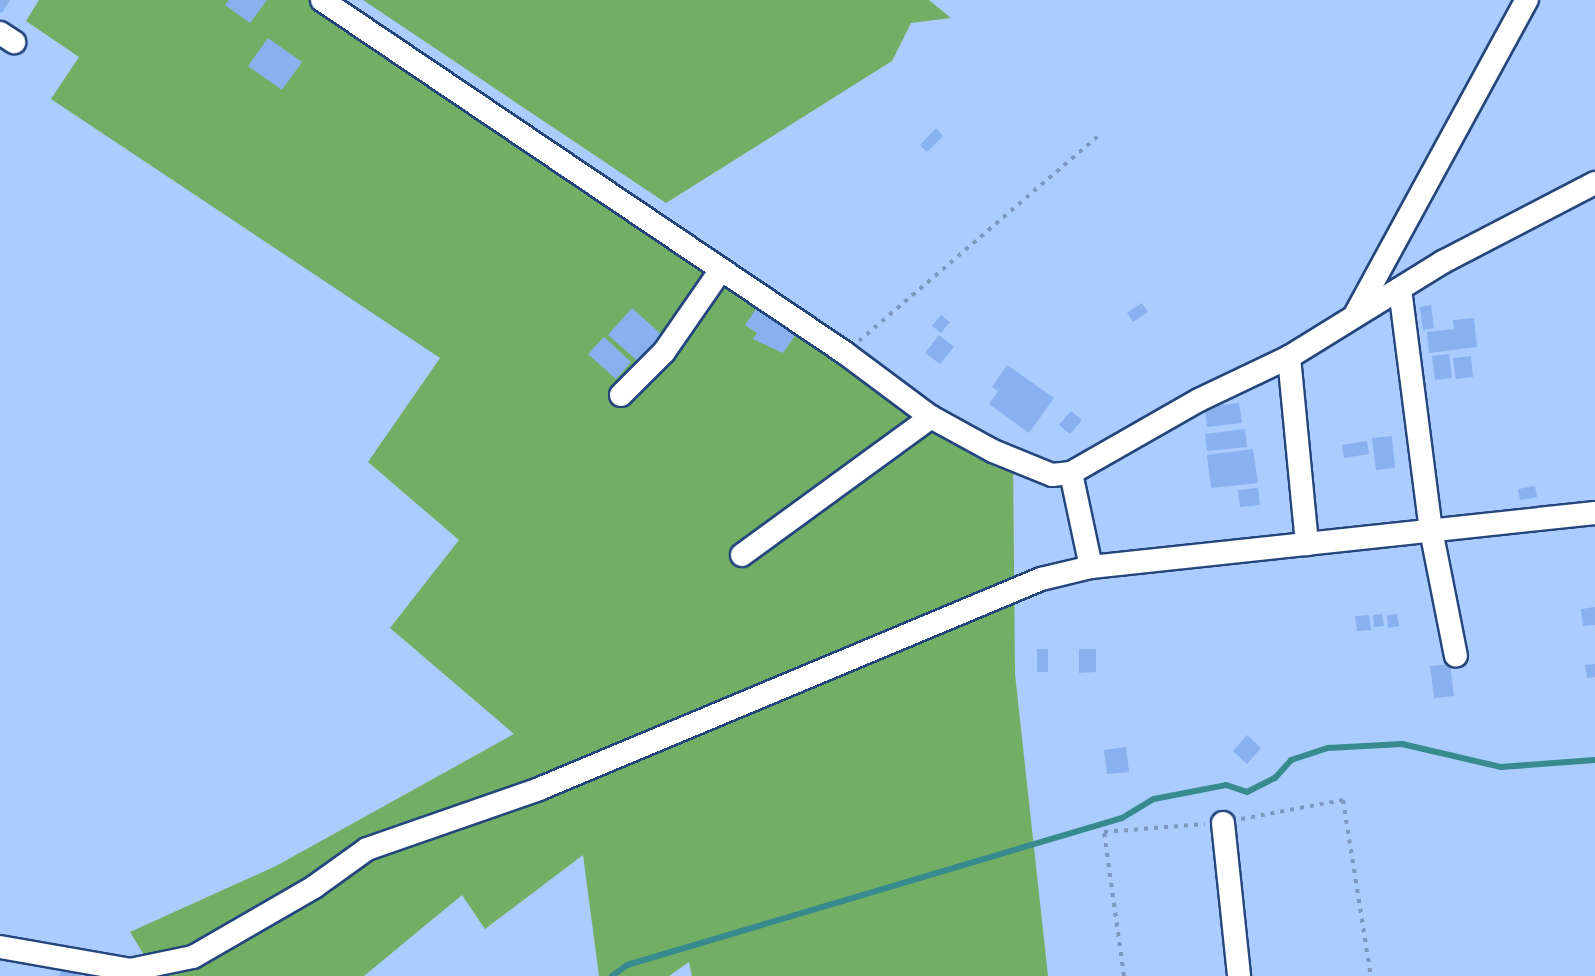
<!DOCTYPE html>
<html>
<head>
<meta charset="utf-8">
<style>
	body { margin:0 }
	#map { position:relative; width:1595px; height:976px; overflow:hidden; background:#abccfe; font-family:Lato,sans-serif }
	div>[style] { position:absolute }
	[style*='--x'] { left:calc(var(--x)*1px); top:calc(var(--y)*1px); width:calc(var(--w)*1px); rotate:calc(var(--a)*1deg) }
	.green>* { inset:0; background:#72ae63 }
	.stream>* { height:6px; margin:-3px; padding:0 3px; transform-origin:3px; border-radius:3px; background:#378b8e }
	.building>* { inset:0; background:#8ab1ef }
	.path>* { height:4px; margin-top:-2px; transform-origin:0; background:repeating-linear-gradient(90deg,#7c98c1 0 4px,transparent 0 10px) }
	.roads { filter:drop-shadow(2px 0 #24467c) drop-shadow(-2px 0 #24467c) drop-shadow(0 2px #24467c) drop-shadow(0 -2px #24467c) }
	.minor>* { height:22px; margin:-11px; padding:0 11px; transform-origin:11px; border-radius:11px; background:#fff }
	span { translate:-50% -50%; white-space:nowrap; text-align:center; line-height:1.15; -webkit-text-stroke:6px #e3ebf8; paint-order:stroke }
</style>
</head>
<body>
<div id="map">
	<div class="green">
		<i style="clip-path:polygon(39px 0,329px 0,826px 338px,1013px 454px,1015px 674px,1048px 976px,692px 976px,689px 962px,669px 976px,599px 976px,583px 855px,485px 929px,462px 895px,364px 976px,157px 976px,130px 932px,276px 866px,514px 734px,390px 628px,459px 540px,368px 462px,440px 358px,51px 99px,79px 57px,26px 21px)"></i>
		<i style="clip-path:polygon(363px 0,929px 0,951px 18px,911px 23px,892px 61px,666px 203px)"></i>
	</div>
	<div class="stream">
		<i style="--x:612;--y:976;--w:19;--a:-36"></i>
		<i style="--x:627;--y:965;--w:516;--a:-16.54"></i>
		<i style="--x:1122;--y:818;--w:37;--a:-31"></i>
		<i style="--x:1154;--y:799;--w:73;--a:-11"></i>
		<i style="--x:1226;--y:785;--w:22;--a:18"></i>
		<i style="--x:1247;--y:792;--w:31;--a:-27"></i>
		<i style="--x:1275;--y:778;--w:24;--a:-48"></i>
		<i style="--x:1291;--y:760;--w:39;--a:-18"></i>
		<i style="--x:1328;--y:748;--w:74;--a:-3.1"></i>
		<i style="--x:1402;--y:744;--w:102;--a:13.1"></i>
		<i style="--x:1501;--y:767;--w:94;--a:-4.3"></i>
	</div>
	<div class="building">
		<i style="clip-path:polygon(0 0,10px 0,2px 13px,0 12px)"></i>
		<i style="clip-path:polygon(229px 0,267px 0,250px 23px,225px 5px)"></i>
		<i style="clip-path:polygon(268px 38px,302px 62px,282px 90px,248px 66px)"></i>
		<i style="clip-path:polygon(936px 128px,943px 136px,927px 152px,920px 145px)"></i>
		<i style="clip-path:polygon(763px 299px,801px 327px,783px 353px,753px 339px,757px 333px,745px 325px)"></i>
		<i style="clip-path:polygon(1142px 303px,1148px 312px,1133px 322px,1127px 313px)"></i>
		<i style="clip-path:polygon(1431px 305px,1434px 328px,1423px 330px,1420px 307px)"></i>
		<i style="clip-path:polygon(632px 308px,663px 336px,640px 363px,608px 335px)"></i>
		<i style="clip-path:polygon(941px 315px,950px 322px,941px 333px,932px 326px)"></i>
		<i style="clip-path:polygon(1474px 318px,1477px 347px,1429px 353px,1427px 332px,1454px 329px,1453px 320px)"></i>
		<i style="clip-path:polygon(939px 335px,954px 347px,940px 364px,925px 353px)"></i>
		<i style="clip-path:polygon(604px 337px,631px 362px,616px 379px,588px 354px)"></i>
		<i style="clip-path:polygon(1449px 354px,1452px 378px,1435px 380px,1432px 356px)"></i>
		<i style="clip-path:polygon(1471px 356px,1473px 377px,1456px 379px,1453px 358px)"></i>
		<i style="clip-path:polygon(1007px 365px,1054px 398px,1029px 433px,989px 404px,998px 391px,992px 387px)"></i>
		<i style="clip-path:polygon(1239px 403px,1242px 423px,1207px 427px,1205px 407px)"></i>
		<i style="clip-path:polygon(1071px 411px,1082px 420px,1070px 434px,1059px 425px)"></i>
		<i style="clip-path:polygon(1245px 429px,1247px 447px,1207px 451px,1205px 434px)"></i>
		<i style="clip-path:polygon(1392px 436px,1395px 468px,1376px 470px,1372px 438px)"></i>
		<i style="clip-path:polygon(1367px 441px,1369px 454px,1344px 458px,1342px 445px)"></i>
		<i style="clip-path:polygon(1253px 449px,1258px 483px,1211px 488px,1207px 455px)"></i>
		<i style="clip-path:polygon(1535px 486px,1537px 497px,1520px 500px,1518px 489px)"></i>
		<i style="clip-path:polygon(1258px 488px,1260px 505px,1240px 507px,1238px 490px)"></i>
		<i style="clip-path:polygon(1595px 607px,1595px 625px,1583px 626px,1581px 609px)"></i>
		<i style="clip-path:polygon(1382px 614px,1384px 626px,1374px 627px,1373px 615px)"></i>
		<i style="clip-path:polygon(1397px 614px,1399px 626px,1388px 628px,1387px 615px)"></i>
		<i style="clip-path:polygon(1369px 615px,1371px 630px,1357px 631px,1355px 616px)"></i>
		<i style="clip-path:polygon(1037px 649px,1048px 649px,1048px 672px,1037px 672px)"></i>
		<i style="clip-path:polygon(1079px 649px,1096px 649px,1096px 672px,1079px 673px)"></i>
		<i style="clip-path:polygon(1450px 664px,1454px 696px,1434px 698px,1430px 666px)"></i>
		<i style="clip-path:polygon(1595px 664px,1595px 677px,1587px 678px,1585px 665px)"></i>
		<i style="clip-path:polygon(1247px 735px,1261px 748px,1247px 764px,1233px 751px)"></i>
		<i style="clip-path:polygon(1126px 747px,1129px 772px,1107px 774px,1104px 750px)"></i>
		<i style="clip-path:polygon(63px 966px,81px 972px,79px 976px,59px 976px)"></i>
	</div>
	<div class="path">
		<i style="--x:859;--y:341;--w:315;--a:-40.6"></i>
		<i style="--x:1241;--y:819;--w:104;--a:-10.6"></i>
		<i style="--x:1343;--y:800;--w:178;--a:81"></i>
		<i style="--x:1124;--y:976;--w:145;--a:-97.9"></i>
		<i style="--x:1104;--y:832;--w:101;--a:-4.5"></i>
	</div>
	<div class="roads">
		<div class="minor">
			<i style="--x:322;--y:0;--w:631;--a:34.02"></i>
			<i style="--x:845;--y:353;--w:107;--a:36.7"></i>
			<i style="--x:931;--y:417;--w:71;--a:28.7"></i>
			<i style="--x:993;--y:451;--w:64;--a:22.1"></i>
			<i style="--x:1052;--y:475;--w:19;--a:-6"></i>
			<i style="--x:1071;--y:473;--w:147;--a:-29.7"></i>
			<i style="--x:1199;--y:400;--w:100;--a:-25.5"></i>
			<i style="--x:1289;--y:357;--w:181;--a:-31.7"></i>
			<i style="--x:1443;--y:262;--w:171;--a:-27.5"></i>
			<i style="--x:0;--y:33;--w:17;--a:33"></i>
			<i style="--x:1400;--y:289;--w:243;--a:82.7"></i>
			<i style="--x:1431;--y:530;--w:128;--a:78.8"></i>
			<i style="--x:1356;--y:313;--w:357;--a:-61.4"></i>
			<i style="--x:1289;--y:357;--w:188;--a:84.5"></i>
			<i style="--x:621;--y:395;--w:61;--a:-45"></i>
			<i style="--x:664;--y:352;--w:98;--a:-55.3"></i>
			<i style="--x:1071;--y:473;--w:96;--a:78"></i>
			<i style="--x:742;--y:555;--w:234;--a:-36.1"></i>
			<i style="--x:1223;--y:823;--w:154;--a:84"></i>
			<i style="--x:0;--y:947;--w:132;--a:10"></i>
			<i style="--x:130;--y:970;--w:64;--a:-11.7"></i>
			<i style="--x:193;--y:957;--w:140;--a:-30"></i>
			<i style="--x:314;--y:887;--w:65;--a:-35.6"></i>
			<i style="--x:367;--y:849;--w:182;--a:-19.2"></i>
			<i style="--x:539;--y:789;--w:544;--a:-22.7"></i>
			<i style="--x:1041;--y:579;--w:51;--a:-13.5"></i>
			<i style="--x:1091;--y:567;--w:507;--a:-6.12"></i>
		</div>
	</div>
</div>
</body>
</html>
